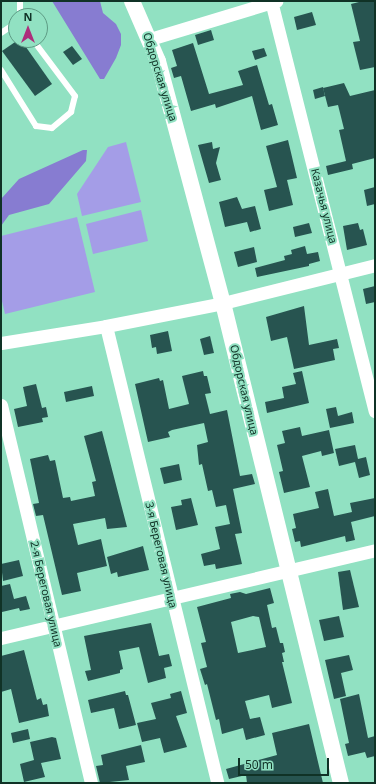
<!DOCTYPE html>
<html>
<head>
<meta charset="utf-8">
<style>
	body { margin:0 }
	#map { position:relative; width:376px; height:784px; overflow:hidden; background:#91e1c2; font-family:"Noto Sans",sans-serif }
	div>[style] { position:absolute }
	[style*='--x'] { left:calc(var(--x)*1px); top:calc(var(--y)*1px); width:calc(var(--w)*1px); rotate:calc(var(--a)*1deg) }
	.green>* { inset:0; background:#a49de7 }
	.forest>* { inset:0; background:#877cd1 }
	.building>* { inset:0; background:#275450 }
	.service>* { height:6px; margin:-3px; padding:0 3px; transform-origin:3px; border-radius:3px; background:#fff }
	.minor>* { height:13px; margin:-6.5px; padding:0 6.5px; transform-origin:6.5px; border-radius:6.5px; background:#fff }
	.tertiary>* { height:16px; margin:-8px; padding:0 8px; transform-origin:8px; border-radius:8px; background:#fff }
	span { translate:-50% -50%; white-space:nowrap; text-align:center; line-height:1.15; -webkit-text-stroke:4px #91e1c2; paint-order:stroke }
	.street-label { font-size:11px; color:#103226 }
	.frame { position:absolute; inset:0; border:2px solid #103226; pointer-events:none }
	.north { position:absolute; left:8px; top:8px; width:40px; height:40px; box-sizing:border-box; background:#91e1c2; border:1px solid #5d9b84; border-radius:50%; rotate:0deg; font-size:11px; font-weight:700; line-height:16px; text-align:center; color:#103226 }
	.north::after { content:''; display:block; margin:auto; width:14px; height:18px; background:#ad2d7b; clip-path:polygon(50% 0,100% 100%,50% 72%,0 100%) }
	.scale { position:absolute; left:238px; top:758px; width:91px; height:18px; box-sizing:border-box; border:2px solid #103226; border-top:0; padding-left:5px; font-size:12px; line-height:14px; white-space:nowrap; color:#103226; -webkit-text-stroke:3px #91e1c2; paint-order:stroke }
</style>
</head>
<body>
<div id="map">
	<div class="green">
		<i style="clip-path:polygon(126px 142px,141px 202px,82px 216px,77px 194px,108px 147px)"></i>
		<i style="clip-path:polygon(141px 210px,148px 241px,93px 254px,86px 224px)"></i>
		<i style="clip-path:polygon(77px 217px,95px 292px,5px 314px,1px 297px,1px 236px)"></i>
	</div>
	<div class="forest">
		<i style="clip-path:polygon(52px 1px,100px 1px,103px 13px,116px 24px,121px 34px,121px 45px,116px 58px,104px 79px,100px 79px)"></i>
		<i style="clip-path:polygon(83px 150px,87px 150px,86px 161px,49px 204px,9px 215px,1px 226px,1px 199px,19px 179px)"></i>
	</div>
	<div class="building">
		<i style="clip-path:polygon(363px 1px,375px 1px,375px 67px,360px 70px,353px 42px,360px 41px,351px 4px)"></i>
		<i style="clip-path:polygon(312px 12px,316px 25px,297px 30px,294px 17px)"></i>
		<i style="clip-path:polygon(211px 30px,214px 40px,198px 45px,195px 35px)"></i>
		<i style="clip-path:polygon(18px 40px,21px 40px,52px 84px,35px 96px,2px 51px)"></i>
		<i style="clip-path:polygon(193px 43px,209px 94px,243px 85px,238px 71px,257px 65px,269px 105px,272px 104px,278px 125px,261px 130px,252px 96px,216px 108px,215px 104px,191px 111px,181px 76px,174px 78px,171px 68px,177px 66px,172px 50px)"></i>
		<i style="clip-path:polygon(72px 46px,82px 59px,73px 65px,63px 52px)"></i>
		<i style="clip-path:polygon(264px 48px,267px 56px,255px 60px,252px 51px)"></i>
		<i style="clip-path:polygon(344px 83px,350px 96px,375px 90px,375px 158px,352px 164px,353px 169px,328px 175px,326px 166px,346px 161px,339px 130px,344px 129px,338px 105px,328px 107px,323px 88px)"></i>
		<i style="clip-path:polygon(323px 87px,325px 96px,315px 99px,313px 90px)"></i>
		<i style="clip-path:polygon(288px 140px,297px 178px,287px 180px,293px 205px,269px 211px,264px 190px,277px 187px,266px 146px)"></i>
		<i style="clip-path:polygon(212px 142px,213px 149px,220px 147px,216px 163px,221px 180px,209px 183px,198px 145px)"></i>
		<i style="clip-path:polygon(375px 187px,375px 204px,367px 206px,364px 190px)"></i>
		<i style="clip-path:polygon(237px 197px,242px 209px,255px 206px,261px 229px,250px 232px,247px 222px,225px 227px,219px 202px)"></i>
		<i style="clip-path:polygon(309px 223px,312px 233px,295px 237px,293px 227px)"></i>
		<i style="clip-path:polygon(358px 223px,360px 230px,363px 229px,367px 245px,347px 250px,343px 226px)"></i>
		<i style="clip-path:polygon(305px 246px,307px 254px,318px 252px,320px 261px,309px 264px,309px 266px,257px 277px,255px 268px,285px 260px,284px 256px,292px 254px,291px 250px)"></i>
		<i style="clip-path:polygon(254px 247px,257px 262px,238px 267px,234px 252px)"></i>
		<i style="clip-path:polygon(375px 286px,375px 302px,366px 304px,363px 289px)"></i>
		<i style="clip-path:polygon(304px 306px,309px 345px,337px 339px,339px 348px,333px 349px,335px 360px,294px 369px,287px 337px,271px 341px,266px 317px)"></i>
		<i style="clip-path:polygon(168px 331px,172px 351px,157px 354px,156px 347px,152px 348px,150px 335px)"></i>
		<i style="clip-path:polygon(210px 336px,214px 353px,204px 355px,200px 339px)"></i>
		<i style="clip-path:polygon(203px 371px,204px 376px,207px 376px,211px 393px,205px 394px,210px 414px,227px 410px,240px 476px,252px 474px,255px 484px,233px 489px,242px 533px,235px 534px,242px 564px,216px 569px,215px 564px,204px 566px,201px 554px,220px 549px,215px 527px,230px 524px,226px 505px,216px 507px,212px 490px,208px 491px,202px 464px,199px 465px,197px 445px,208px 442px,204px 423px,172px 430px,168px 432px,170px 437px,148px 442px,135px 384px,159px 378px,160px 381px,163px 380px,169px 409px,189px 404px,182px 376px)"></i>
		<i style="clip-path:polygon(302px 371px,309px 403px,267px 413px,265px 402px,284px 398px,282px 387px,296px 384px,293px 373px)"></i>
		<i style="clip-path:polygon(36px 384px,42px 408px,46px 407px,48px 417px,42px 418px,43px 422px,18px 427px,14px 409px,27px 406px,23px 387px)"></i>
		<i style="clip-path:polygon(92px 386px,94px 396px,66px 402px,64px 392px)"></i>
		<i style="clip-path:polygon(336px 407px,338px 416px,352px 412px,354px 423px,330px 428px,326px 409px)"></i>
		<i style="clip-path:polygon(300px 427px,302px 436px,329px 430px,334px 453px,322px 456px,321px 451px,302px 456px,310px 487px,284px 493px,279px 472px,283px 471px,277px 445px,285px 443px,282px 431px)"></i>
		<i style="clip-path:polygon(102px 431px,127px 527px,107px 529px,105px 518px,73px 524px,78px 545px,101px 539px,107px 566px,77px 573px,81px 591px,62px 595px,43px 515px,36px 516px,33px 504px,39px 503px,30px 459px,48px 455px,50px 461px,55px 460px,63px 498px,70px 497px,71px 501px,95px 496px,92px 482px,96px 481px,84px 436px)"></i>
		<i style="clip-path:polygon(355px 445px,358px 459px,366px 457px,370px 475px,359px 478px,355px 462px,339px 466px,335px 449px)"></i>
		<i style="clip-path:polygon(179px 464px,182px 480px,164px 484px,160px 468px)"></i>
		<i style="clip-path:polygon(328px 489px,334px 516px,352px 512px,350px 503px,375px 498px,375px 516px,351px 522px,355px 540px,346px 542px,345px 536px,301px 547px,300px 541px,295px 542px,292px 529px,296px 528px,293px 514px,319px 508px,315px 492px)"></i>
		<i style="clip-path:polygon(191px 498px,198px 525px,176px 530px,171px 507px,182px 505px,181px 500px)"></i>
		<i style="clip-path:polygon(143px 546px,149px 570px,118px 577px,117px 572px,111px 574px,107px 557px)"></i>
		<i style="clip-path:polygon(19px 560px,23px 576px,3px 581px,1px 564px)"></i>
		<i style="clip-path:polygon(350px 570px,359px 607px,343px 610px,338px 572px)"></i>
		<i style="clip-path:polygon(10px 584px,14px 599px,26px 596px,30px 609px,20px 611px,19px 608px,2px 612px,1px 586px)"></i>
		<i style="clip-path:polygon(evenodd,270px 588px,274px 603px,267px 605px,272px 628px,276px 627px,280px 643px,283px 643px,285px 652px,282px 653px,284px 662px,282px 662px,292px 703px,272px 708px,269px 695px,245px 701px,250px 719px,260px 717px,265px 735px,246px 740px,243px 728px,222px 734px,219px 719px,216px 720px,207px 684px,205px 685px,200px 669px,207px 667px,201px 643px,206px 642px,197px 607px,231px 598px,230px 594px,240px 592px,246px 594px,270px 588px,253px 616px,259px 617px,266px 647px,238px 653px,231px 622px,253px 616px)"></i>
		<i style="clip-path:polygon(339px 616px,344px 637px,324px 641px,319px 620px)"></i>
		<i style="clip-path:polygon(151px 623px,159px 656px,169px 654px,172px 666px,164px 668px,166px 678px,148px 683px,139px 647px,119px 651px,123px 669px,120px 670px,120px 673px,88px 681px,85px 671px,91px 670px,84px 636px)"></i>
		<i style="clip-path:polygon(24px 650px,37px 700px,41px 698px,43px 705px,47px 704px,49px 716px,19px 723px,11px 689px,1px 692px,1px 656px)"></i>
		<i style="clip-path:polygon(349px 655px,353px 670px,341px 673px,346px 696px,334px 699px,325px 660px)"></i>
		<i style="clip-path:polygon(125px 691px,126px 695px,128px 695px,136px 725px,119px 729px,114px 708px,91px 713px,88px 700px)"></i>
		<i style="clip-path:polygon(181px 691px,187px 713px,176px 716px,187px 747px,164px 753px,160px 738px,142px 742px,137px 723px,156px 719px,151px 703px,171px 698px,170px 694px)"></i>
		<i style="clip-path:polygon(359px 694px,368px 738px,375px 736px,375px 756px,367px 758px,365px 752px,348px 756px,345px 744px,349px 743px,340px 699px)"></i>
		<i style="clip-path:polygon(309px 724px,323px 783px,247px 783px,246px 775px,229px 779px,226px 769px,277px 755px,272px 733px)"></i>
		<i style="clip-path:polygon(28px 729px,30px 739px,13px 743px,11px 733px)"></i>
		<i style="clip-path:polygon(52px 737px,56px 738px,61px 759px,41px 763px,45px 777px,24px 782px,20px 764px,34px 760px,30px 742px)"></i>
		<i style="clip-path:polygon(141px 745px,145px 762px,126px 766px,129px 780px,100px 783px,96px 766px,103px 765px,101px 755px)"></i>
	</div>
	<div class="service">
		<i style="--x:20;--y:16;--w:15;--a:-90"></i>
		<i style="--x:1;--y:33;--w:18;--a:-34"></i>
		<i style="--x:1;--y:70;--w:66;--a:58"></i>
		<i style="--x:36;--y:126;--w:16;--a:7"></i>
		<i style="--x:52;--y:128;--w:25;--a:-40"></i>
		<i style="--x:71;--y:112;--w:16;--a:-76"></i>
		<i style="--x:75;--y:96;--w:70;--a:-126.9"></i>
	</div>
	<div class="minor">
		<i style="--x:271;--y:1;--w:423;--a:75.8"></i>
		<i style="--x:150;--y:39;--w:132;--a:-16.8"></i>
		<i style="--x:106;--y:326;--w:470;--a:76.3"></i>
		<i style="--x:1;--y:343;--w:106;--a:-9.2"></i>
		<i style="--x:106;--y:326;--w:119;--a:-11.1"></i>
		<i style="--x:223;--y:303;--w:157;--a:-14"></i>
		<i style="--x:1;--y:405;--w:389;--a:76.6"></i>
		<i style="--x:1;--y:638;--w:384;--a:-13.2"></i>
	</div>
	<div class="tertiary">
		<i style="--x:132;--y:1;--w:65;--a:66.6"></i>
		<i style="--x:158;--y:61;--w:251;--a:75"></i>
		<i style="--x:223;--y:303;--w:494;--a:76.2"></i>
	</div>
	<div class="street-label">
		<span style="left:160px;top:77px;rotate:73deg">Обдорская улица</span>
		<span style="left:324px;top:206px;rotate:76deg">Казачья улица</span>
		<span style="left:244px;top:390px;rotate:77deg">Обдорская улица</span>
		<span style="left:161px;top:555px;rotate:77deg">3-я Береговая улица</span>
		<span style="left:46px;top:594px;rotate:77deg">2-я Береговая улица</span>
	</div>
	<div class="frame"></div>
	<div class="north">N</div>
	<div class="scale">50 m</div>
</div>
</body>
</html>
